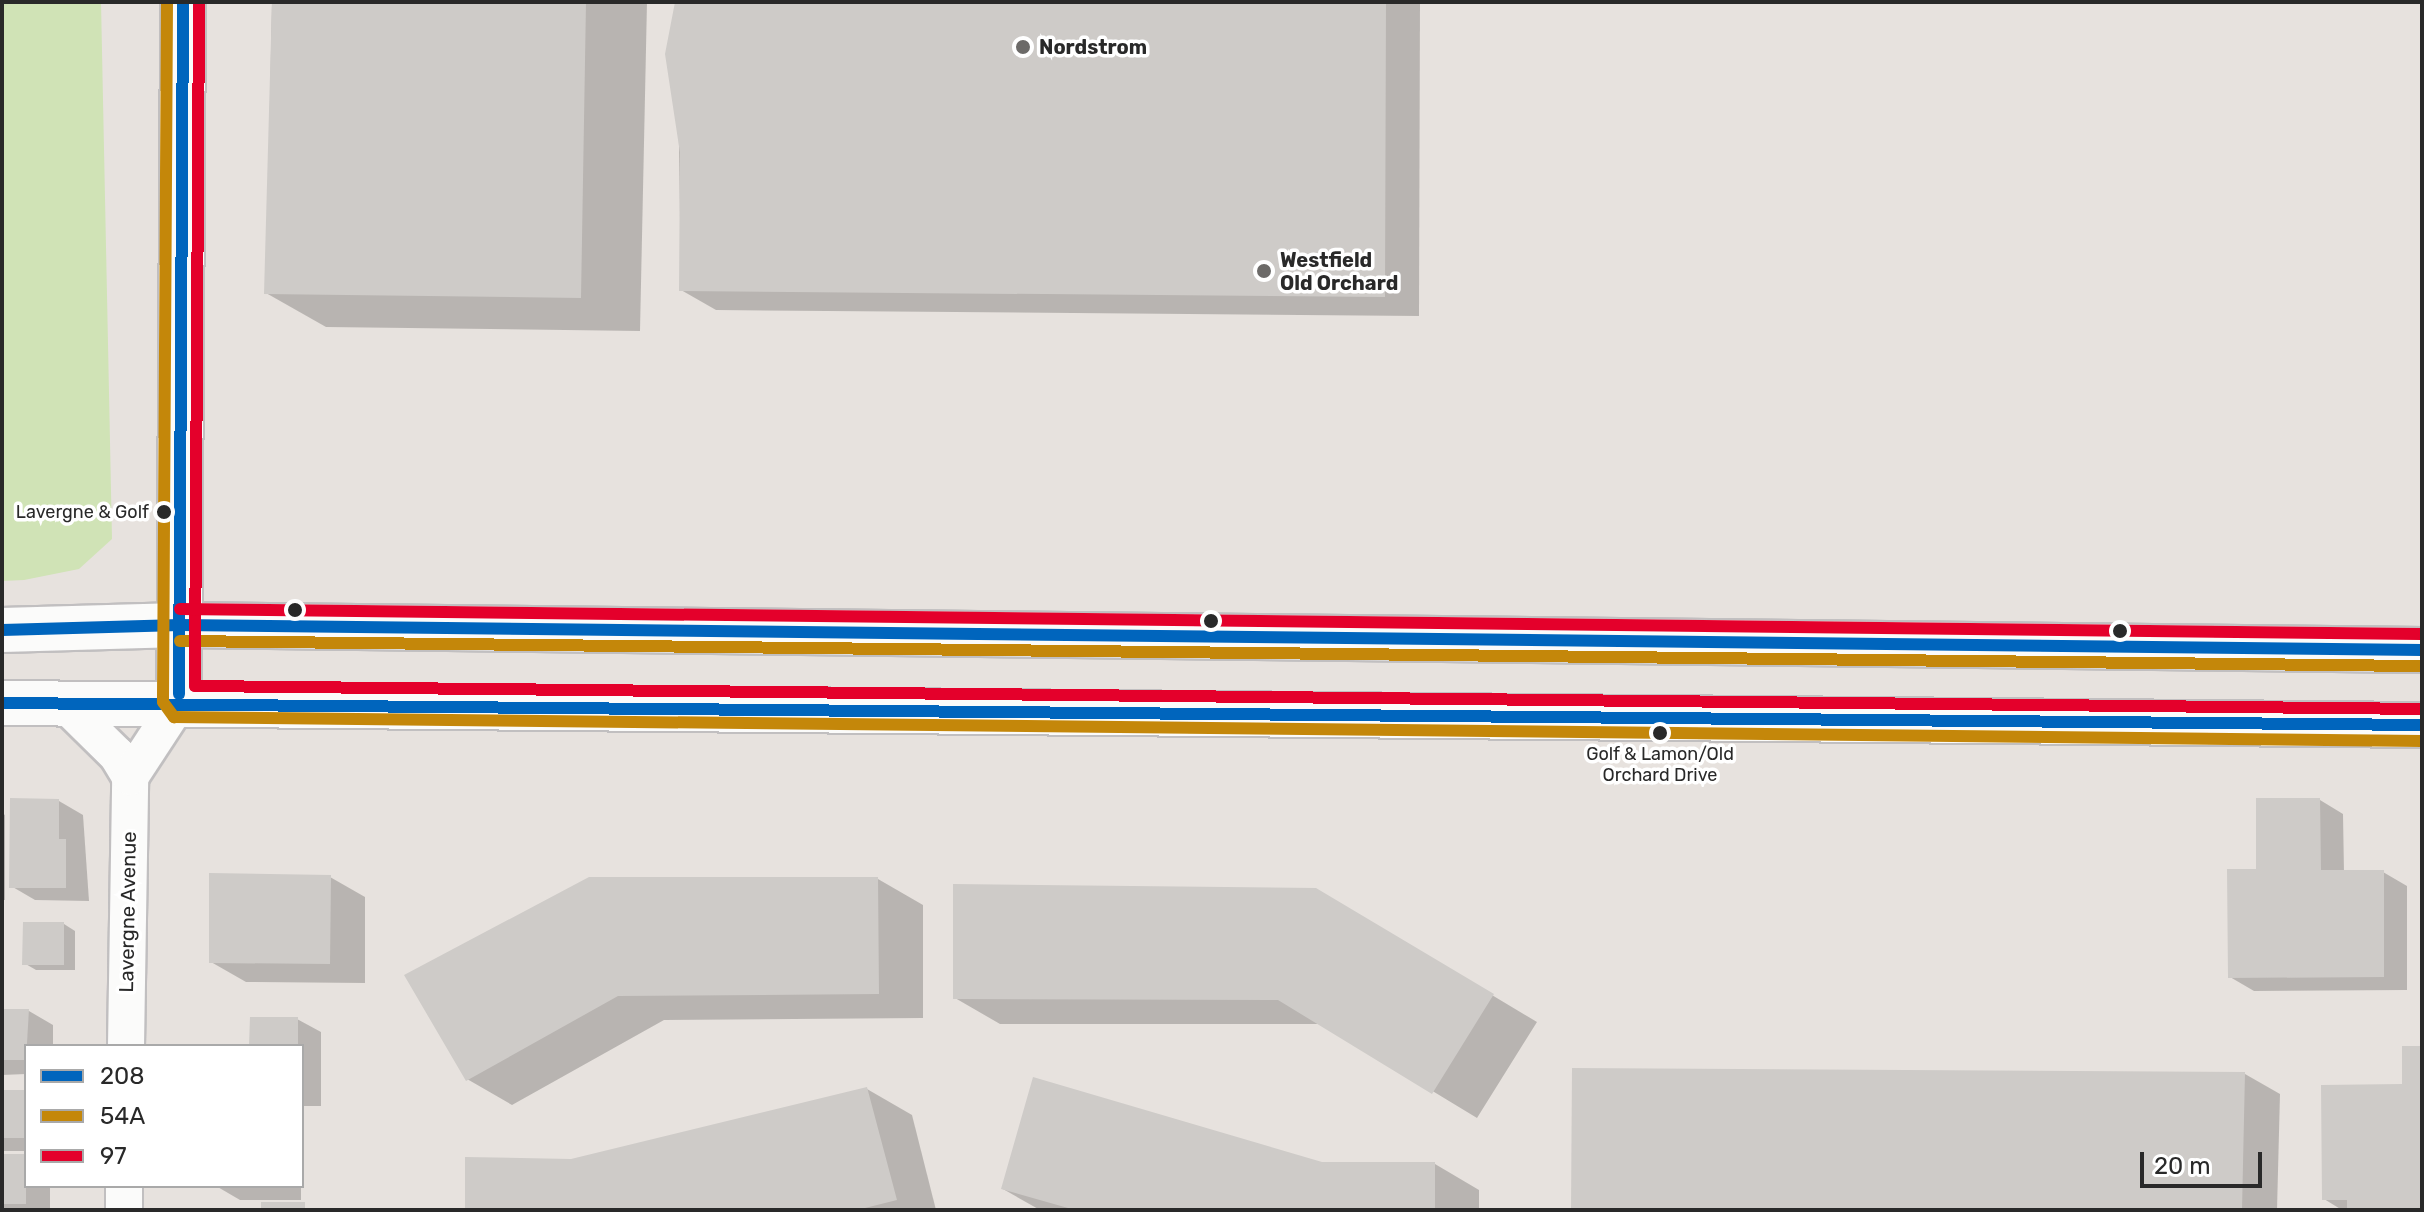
<!DOCTYPE html>
<html>
<head>
<meta charset="utf-8">
<style>
	body { margin:0 }
	#map { position:relative; width:2424px; height:1212px; overflow:hidden; background:#e7e2de; font-family:Rubik,sans-serif }
	div>[style] { position:absolute }
	[style*='--x'] { left:calc(var(--x)*1px); top:calc(var(--y)*1px); width:calc(var(--w)*1px); rotate:calc(var(--a)*1deg) }
	.green>* { inset:0; background:#d0e3b6 }
	.shadow>* { inset:0; background:#0003 }
	.building>* { inset:0; background:#cecbc8 }
	.roads { filter:drop-shadow(2px 0 #c1bfc0) drop-shadow(-2px 0 #c1bfc0) drop-shadow(0 2px #c1bfc0) drop-shadow(0 -2px #c1bfc0) }
	.street>* { height:36px; margin:-18px; padding:0 18px; transform-origin:18px; border-radius:18px; background:#fbfbfa }
	.secondary>* { height:44px; margin:-22px; padding:0 22px; transform-origin:22px; border-radius:22px; background:#fbfbfa }
	.bus-1>* { height:12px; margin:-6px; padding:0 6px; transform-origin:6px; border-radius:6px; background:#0065bd }
	.bus-2>* { height:12px; margin:-6px; padding:0 6px; transform-origin:6px; border-radius:6px; background:#c4870a }
	.bus-3>* { height:12px; margin:-6px; padding:0 6px; transform-origin:6px; border-radius:6px; background:#e4002b }
	.dots>* { width:22px; height:22px; translate:-50% -50%; box-sizing:border-box; border:4px solid #fff; border-radius:50% }
	span { translate:-50% -50%; white-space:nowrap; text-align:center; line-height:1.15; -webkit-text-stroke:7px #fff; paint-order:stroke }
	.bus-label { font-size:18px; color:#292929 }
	.right { translate:-100% -50%; text-align:right }
	.poi-label { font-size:20px; color:#292929; font-weight:700 }
	.left { translate:0 -50%; text-align:left }
	.street-label { font-size:20px; color:#292929 }
	.frame { position:absolute; inset:0; border:4px solid #292929; pointer-events:none }
	.legend { position:absolute; left:24px; top:1044px; width:280px; height:144px; box-sizing:border-box; background:#fff; border:2px solid #a9a9a9; margin:0; padding:10px 14px; list-style:none; font-size:24px; color:#292929 }
	.legend li { display:flex; align-items:center; gap:16px; height:40px }
	.legend b { width:40px; border:2px solid #a9a9a9 }
	.scale { position:absolute; left:2140px; top:1152px; width:122px; height:36px; box-sizing:border-box; border:4px solid #292929; border-top:0; padding-left:10px; font-size:24px; line-height:28px; white-space:nowrap; color:#292929; -webkit-text-stroke:6px #fff; paint-order:stroke }
</style>
</head>
<body>
<div id="map">
	<div class="green">
		<i style="clip-path:polygon(2px 2px,101px 2px,112px 539px,79px 569px,24px 580px,2px 581px)"></i>
	</div>
	<div class="shadow">
		<i style="clip-path:polygon(272px 2px,647px 2px,640px 331px,326px 327px,266px 293px)"></i>
		<i style="clip-path:polygon(677px 2px,1420px 2px,1419px 316px,716px 310px,681px 290px)"></i>
		<i style="clip-path:polygon(2320px 800px,2343px 814px,2344px 872px,2383px 872px,2407px 886px,2407px 990px,2254px 991px,2230px 977px,2258px 871px)"></i>
		<i style="clip-path:polygon(59px 801px,83px 815px,89px 901px,35px 900px,11px 886px)"></i>
		<i style="clip-path:polygon(2px 813px,5px 815px,5px 900px,2px 900px)"></i>
		<i style="clip-path:polygon(330px 877px,365px 897px,365px 983px,246px 982px,211px 962px)"></i>
		<i style="clip-path:polygon(878px 879px,923px 905px,923px 1018px,664px 1020px,512px 1105px,467px 1079px,407px 976px)"></i>
		<i style="clip-path:polygon(1362px 917px,1537px 1022px,1477px 1118px,1322px 1024px,1000px 1024px,955px 998px)"></i>
		<i style="clip-path:polygon(64px 924px,75px 931px,75px 970px,36px 970px,24px 963px)"></i>
		<i style="clip-path:polygon(2px 1011px,29px 1011px,53px 1025px,53px 1046px,26px 1046px,26px 1074px,2px 1075px)"></i>
		<i style="clip-path:polygon(297px 1019px,321px 1032px,321px 1106px,302px 1106px,302px 1046px,251px 1046px)"></i>
		<i style="clip-path:polygon(2422px 1048px,2422px 1210px,2342px 1210px,2324px 1199px,2404px 1086px)"></i>
		<i style="clip-path:polygon(2245px 1074px,2280px 1094px,2277px 1210px,1573px 1210px)"></i>
		<i style="clip-path:polygon(867px 1089px,912px 1115px,936px 1210px,467px 1210px,572px 1161px)"></i>
		<i style="clip-path:polygon(2px 1090px,26px 1091px,26px 1151px,2px 1151px)"></i>
		<i style="clip-path:polygon(2px 1156px,26px 1156px,26px 1186px,50px 1186px,50px 1210px,2px 1210px)"></i>
		<i style="clip-path:polygon(1322px 1164px,1435px 1164px,1479px 1190px,1479px 1210px,1040px 1210px,1003px 1189px)"></i>
		<i style="clip-path:polygon(216px 1186px,301px 1186px,301px 1200px,240px 1200px)"></i>
	</div>
	<div class="building">
		<i style="clip-path:polygon(272px 2px,586px 2px,581px 298px,264px 294px)"></i>
		<i style="clip-path:polygon(675px 2px,1386px 2px,1385px 297px,679px 291px,680px 153px,665px 54px)"></i>
		<i style="clip-path:polygon(10px 798px,59px 799px,59px 839px,66px 839px,66px 888px,9px 888px)"></i>
		<i style="clip-path:polygon(2256px 798px,2320px 798px,2321px 870px,2384px 870px,2384px 977px,2228px 978px,2227px 869px,2256px 869px)"></i>
		<i style="clip-path:polygon(209px 873px,331px 875px,330px 964px,209px 963px)"></i>
		<i style="clip-path:polygon(589px 877px,878px 877px,879px 994px,618px 996px,466px 1081px,404px 975px)"></i>
		<i style="clip-path:polygon(953px 884px,1316px 888px,1494px 994px,1432px 1094px,1278px 1000px,953px 999px)"></i>
		<i style="clip-path:polygon(23px 922px,64px 922px,64px 965px,22px 965px)"></i>
		<i style="clip-path:polygon(2px 1009px,29px 1009px,26px 1060px,2px 1060px)"></i>
		<i style="clip-path:polygon(250px 1017px,298px 1017px,298px 1046px,249px 1046px)"></i>
		<i style="clip-path:polygon(2402px 1046px,2422px 1046px,2422px 1210px,2347px 1210px,2347px 1200px,2322px 1200px,2321px 1085px,2402px 1084px)"></i>
		<i style="clip-path:polygon(1572px 1068px,2245px 1072px,2242px 1210px,1571px 1210px)"></i>
		<i style="clip-path:polygon(1033px 1077px,1322px 1162px,1435px 1162px,1435px 1210px,1075px 1210px,1001px 1189px)"></i>
		<i style="clip-path:polygon(867px 1087px,897px 1200px,857px 1210px,465px 1210px,465px 1157px,571px 1159px)"></i>
		<i style="clip-path:polygon(2px 1090px,26px 1090px,26px 1138px,2px 1138px)"></i>
		<i style="clip-path:polygon(2px 1154px,26px 1154px,26px 1204px,2px 1204px)"></i>
		<i style="clip-path:polygon(261px 1202px,305px 1202px,305px 1210px,261px 1210px)"></i>
	</div>
	<div class="roads">
		<div class="street">
			<i style="--x:64;--y:703;--w:74;--a:44.5"></i>
			<i style="--x:117;--y:755;--w:26;--a:59"></i>
			<i style="--x:126;--y:1046;--w:269;--a:-89.1"></i>
			<i style="--x:130;--y:777;--w:90;--a:-56.8"></i>
			<i style="--x:124;--y:1210;--w:24;--a:-90"></i>
		</div>
		<div class="secondary">
			<i style="--x:2;--y:630;--w:178;--a:-1.6"></i>
			<i style="--x:180;--y:625;--w:2242;--a:0.64"></i>
			<i style="--x:179;--y:702;--w:700;--a:-89.67"></i>
			<i style="--x:2;--y:703;--w:2420;--a:0.52"></i>
		</div>
	</div>
	<div class="bus-1">
		<i style="--x:2;--y:630;--w:178;--a:-1.6"></i>
		<i style="--x:180;--y:625;--w:2242;--a:0.64"></i>
		<i style="--x:179;--y:694;--w:692;--a:-89.67"></i>
		<i style="--x:2;--y:703;--w:2420;--a:0.52"></i>
	</div>
	<div class="bus-2">
		<i style="--x:167;--y:2;--w:700;--a:90.33"></i>
		<i style="--x:163;--y:702;--w:19;--a:54"></i>
		<i style="--x:174;--y:717;--w:2248;--a:0.61"></i>
		<i style="--x:180;--y:641;--w:2242;--a:0.64"></i>
	</div>
	<div class="bus-3">
		<i style="--x:199;--y:2;--w:684;--a:90.34"></i>
		<i style="--x:195;--y:686;--w:2227;--a:0.59"></i>
		<i style="--x:180;--y:609;--w:2242;--a:0.64"></i>
	</div>
	<div class="dots">
		<i style="left:1023px;top:47px;background:#6c6a68"></i>
		<i style="left:1264px;top:271px;background:#6c6a68"></i>
		<i style="left:164px;top:512px;background:#292929"></i>
		<i style="left:295px;top:610px;background:#292929"></i>
		<i style="left:1211px;top:621px;background:#292929"></i>
		<i style="left:2120px;top:631px;background:#292929"></i>
		<i style="left:1660px;top:733px;background:#292929"></i>
	</div>
	<div class="bus-label">
		<span class="right" style="left:149px;top:512px">Lavergne &amp; Golf</span>
		<span style="left:1660px;top:765px">Golf &amp; Lamon/Old<br>Orchard Drive</span>
	</div>
	<div class="poi-label">
		<span class="left" style="left:1039px;top:47px">Nordstrom</span>
		<span class="left" style="left:1280px;top:272px">Westfield<br>Old Orchard</span>
	</div>
	<div class="street-label">
		<span style="left:128px;top:912px;rotate:-89deg">Lavergne Avenue</span>
	</div>
	<div class="frame"></div>
	<ul class="legend">
	<li><b style="height:10px;background:#0065bd"></b>208</li>
	<li><b style="height:10px;background:#c4870a"></b>54A</li>
	<li><b style="height:10px;background:#e4002b"></b>97</li>
	</ul>
	<div class="scale">20 m</div>
</div>
</body>
</html>
